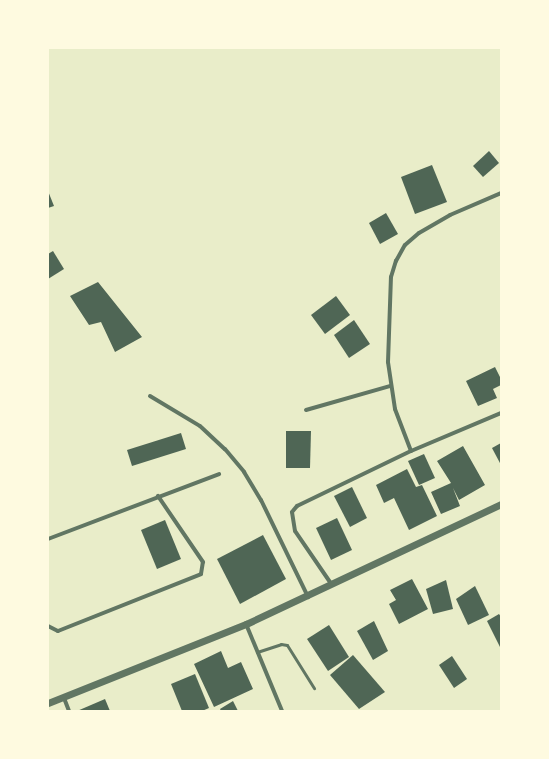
<!DOCTYPE html>
<html>
<head>
<meta charset="utf-8">
<style>
	body { margin:0 }
	#map { position:relative; width:549px; height:759px; overflow:hidden; background:#e9edc9; font-family:"Noto Serif",serif }
	div>[style] { position:absolute }
	[style*='--x'] { left:calc(var(--x)*1px); top:calc(var(--y)*1px); width:calc(var(--w)*1px); rotate:calc(var(--a)*1deg) }
	.building>* { inset:0; background:#4f6655 }
	.service>* { height:3px; margin:-1.5px; padding:0 1.5px; transform-origin:1.5px; border-radius:1.5px; background:#617663 }
	.minor>* { height:4px; margin:-2px; padding:0 2px; transform-origin:2px; border-radius:2px; background:#617663 }
	.tertiary>* { height:7px; margin:-3.5px; padding:0 3.5px; transform-origin:3.5px; border-radius:3.5px; background:#617663 }
	span { translate:-50% -50%; white-space:nowrap; text-align:center; line-height:1.15; -webkit-text-stroke:4px #fefae0; paint-order:stroke }
	.frame { position:absolute; inset:0; border:49px solid #fefae0; pointer-events:none }
</style>
</head>
<body>
<div id="map">
	<div class="building">
		<i style="clip-path:polygon(489px 151px,499px 163px,483px 177px,473px 166px)"></i>
		<i style="clip-path:polygon(432px 165px,447px 202px,415px 214px,401px 177px)"></i>
		<i style="clip-path:polygon(48px 191px,54px 206px,48px 208px)"></i>
		<i style="clip-path:polygon(386px 213px,398px 234px,380px 244px,369px 223px)"></i>
		<i style="clip-path:polygon(53px 251px,64px 269px,48px 279px,48px 254px)"></i>
		<i style="clip-path:polygon(98px 282px,142px 337px,115px 352px,101px 322px,89px 325px,70px 296px)"></i>
		<i style="clip-path:polygon(336px 296px,350px 315px,325px 334px,311px 315px)"></i>
		<i style="clip-path:polygon(354px 320px,370px 344px,349px 358px,334px 335px)"></i>
		<i style="clip-path:polygon(495px 367px,501px 379px,501px 385px,493px 389px,497px 398px,478px 406px,466px 381px)"></i>
		<i style="clip-path:polygon(286px 431px,311px 431px,310px 468px,286px 468px)"></i>
		<i style="clip-path:polygon(181px 433px,186px 449px,132px 466px,127px 450px)"></i>
		<i style="clip-path:polygon(501px 443px,501px 465px,492px 448px)"></i>
		<i style="clip-path:polygon(463px 446px,485px 485px,459px 500px,453px 488px,460px 506px,441px 514px,431px 492px,451px 483px,437px 461px)"></i>
		<i style="clip-path:polygon(424px 454px,435px 478px,419px 485px,408px 461px)"></i>
		<i style="clip-path:polygon(407px 469px,416px 487px,422px 485px,437px 516px,409px 530px,394px 498px,384px 503px,376px 485px)"></i>
		<i style="clip-path:polygon(352px 487px,367px 518px,350px 527px,334px 496px)"></i>
		<i style="clip-path:polygon(337px 518px,352px 550px,331px 560px,316px 528px)"></i>
		<i style="clip-path:polygon(165px 520px,181px 559px,157px 569px,141px 530px)"></i>
		<i style="clip-path:polygon(263px 535px,286px 579px,240px 604px,217px 559px)"></i>
		<i style="clip-path:polygon(412px 579px,428px 609px,399px 624px,389px 604px,396px 600px,390px 590px)"></i>
		<i style="clip-path:polygon(446px 580px,453px 609px,433px 614px,426px 589px)"></i>
		<i style="clip-path:polygon(475px 586px,489px 615px,468px 625px,456px 599px)"></i>
		<i style="clip-path:polygon(499px 614px,501px 617px,501px 649px,487px 621px)"></i>
		<i style="clip-path:polygon(374px 621px,388px 651px,373px 660px,357px 631px)"></i>
		<i style="clip-path:polygon(329px 625px,349px 657px,328px 671px,307px 639px)"></i>
		<i style="clip-path:polygon(221px 651px,228px 668px,241px 662px,253px 689px,214px 707px,194px 664px)"></i>
		<i style="clip-path:polygon(353px 655px,385px 692px,359px 709px,330px 675px)"></i>
		<i style="clip-path:polygon(452px 656px,467px 679px,454px 688px,439px 665px)"></i>
		<i style="clip-path:polygon(195px 674px,209px 708px,202px 711px,182px 711px,171px 684px)"></i>
		<i style="clip-path:polygon(105px 699px,110px 711px,77px 711px)"></i>
		<i style="clip-path:polygon(233px 701px,238px 711px,221px 711px,220px 709px)"></i>
	</div>
	<div class="service">
		<i style="--x:257;--y:652;--w:25;--a:-18"></i>
		<i style="--x:281;--y:644;--w:6;--a:9"></i>
		<i style="--x:287;--y:645;--w:51;--a:57.9"></i>
	</div>
	<div class="minor">
		<i style="--x:150;--y:396;--w:58;--a:31"></i>
		<i style="--x:200;--y:426;--w:34;--a:43"></i>
		<i style="--x:225;--y:449;--w:30;--a:50"></i>
		<i style="--x:244;--y:472;--w:33;--a:59"></i>
		<i style="--x:261;--y:500;--w:108;--a:64.1"></i>
		<i style="--x:306;--y:410;--w:87;--a:-15.9"></i>
		<i style="--x:411;--y:451;--w:45;--a:-110.9"></i>
		<i style="--x:395;--y:409;--w:48;--a:-98.5"></i>
		<i style="--x:388;--y:362;--w:85;--a:-88"></i>
		<i style="--x:391;--y:277;--w:17;--a:-73"></i>
		<i style="--x:396;--y:261;--w:18;--a:-61"></i>
		<i style="--x:405;--y:245;--w:18;--a:-41"></i>
		<i style="--x:419;--y:233;--w:36;--a:-30"></i>
		<i style="--x:450;--y:215;--w:56;--a:-23.3"></i>
		<i style="--x:48;--y:539;--w:183;--a:-20.8"></i>
		<i style="--x:332;--y:585;--w:65;--a:-124.4"></i>
		<i style="--x:295;--y:531;--w:19;--a:-99"></i>
		<i style="--x:292;--y:512;--w:8;--a:-50"></i>
		<i style="--x:297;--y:506;--w:127;--a:-25.8"></i>
		<i style="--x:411;--y:451;--w:98;--a:-22.9"></i>
		<i style="--x:246;--y:624;--w:94;--a:67.5"></i>
		<i style="--x:48;--y:626;--w:11;--a:27"></i>
		<i style="--x:58;--y:631;--w:154;--a:-21.7"></i>
		<i style="--x:201;--y:574;--w:12;--a:-81"></i>
		<i style="--x:203;--y:562;--w:80;--a:-124.3"></i>
		<i style="--x:64;--y:698;--w:14;--a:69"></i>
	</div>
	<div class="tertiary">
		<i style="--x:48;--y:703;--w:213;--a:-21.8"></i>
		<i style="--x:246;--y:624;--w:282;--a:-25.2"></i>
	</div>
	<div class="frame"></div>
</div>
</body>
</html>
